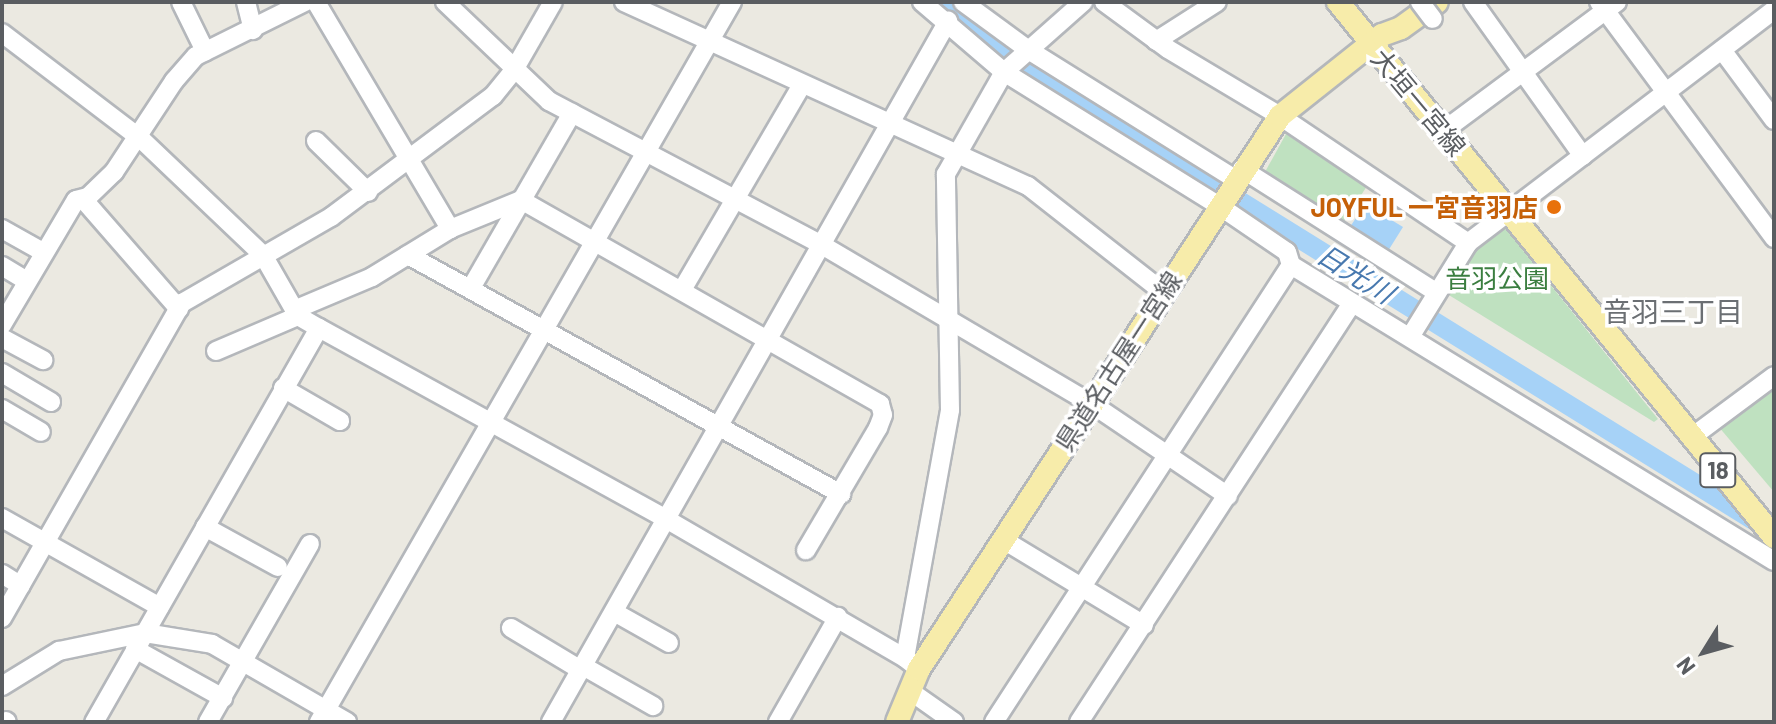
<!DOCTYPE html>
<html>
<head>
<meta charset="utf-8">
<style>
	body { margin:0 }
	#map { position:relative; width:1776px; height:724px; overflow:hidden; background:#ebe9e1; font-family:Barlow,"Noto Sans JP",sans-serif }
	div>[style] { position:absolute }
	[style*='--x'] { left:calc(var(--x)*1px); top:calc(var(--y)*1px); width:calc(var(--w)*1px); rotate:calc(var(--a)*1deg) }
	.green>* { inset:0; background:#bfe1c0 }
	.water>* { inset:0; background:#a6d2f7 }
	.river>* { height:20px; margin:-10px; padding:0 10px; transform-origin:10px; border-radius:10px; background:#a6d2f7 }
	.roads { filter:drop-shadow(2px 0 #b4b7bb) drop-shadow(-2px 0 #b4b7bb) drop-shadow(0 2px #b4b7bb) drop-shadow(0 -2px #b4b7bb) }
	.minor>* { height:18px; margin:-9px; padding:0 9px; transform-origin:9px; border-radius:9px; background:#fff }
	.major>* { height:22px; margin:-11px; padding:0 11px; transform-origin:11px; border-radius:11px; background:#f7ecaa }
	.bridges { filter:drop-shadow(2px 0 #b4b7bb) drop-shadow(-2px 0 #b4b7bb) drop-shadow(0 2px #b4b7bb) drop-shadow(0 -2px #b4b7bb) }
	.minor-bridge>* { height:18px; margin:-9px; padding:0 9px; transform-origin:9px; border-radius:9px; background:#fff }
	.dots>* { width:22px; height:22px; translate:-50% -50%; box-sizing:border-box; border:4px solid #fff; border-radius:50% }
	span { translate:-50% -50%; white-space:nowrap; text-align:center; line-height:1.15; -webkit-text-stroke:7px #fff; paint-order:stroke }
	.shield-label span { padding:2px 6px; background:#fff; border:2px solid; border-radius:6px; -webkit-text-stroke-width:0 }
	.shield-label { font-size:24px; color:#5a5d61; font-weight:700 }
	.street-label { font-size:26px; color:#5a5d61 }
	.food-label { font-size:26px; color:#c56008; font-weight:700 }
	.right { translate:-100% -50%; text-align:right }
	.park-label { font-size:26px; color:#3b7e40 }
	.water-label { font-size:28px; color:#4879af; font-style:italic }
	.neighbourhood-label { font-size:28px; color:#6b6f73 }
	.frame { position:absolute; inset:0; border:4px solid #5a5d61; pointer-events:none }
	.north { position:absolute; left:1664px; top:612px; width:80px; height:80px; -webkit-text-stroke:6px #fff; paint-order:stroke; rotate:233deg; font-size:22px; font-weight:700; line-height:32px; text-align:center; color:#5a5d61 }
	.north::after { content:''; display:block; margin:auto; width:28px; height:36px; background:#5a5d61; clip-path:polygon(50% 0,100% 100%,50% 72%,0 100%) }
</style>
</head>
<body>
<div id="map">
	<div class="green">
		<i style="clip-path:polygon(1286px 134px,1367px 186px,1338px 231px,1260px 181px)"></i>
		<i style="clip-path:polygon(1501px 223px,1658px 419px,1654px 422px,1444px 292px,1472px 246px)"></i>
		<i style="clip-path:polygon(1774px 388px,1774px 492px,1718px 426px)"></i>
	</div>
	<div class="water">
		<i style="clip-path:polygon(1365px 204px,1403px 227px,1388px 251px,1350px 227px)"></i>
	</div>
	<div class="river">
		<i style="--x:945;--y:2;--w:147;--a:37.3"></i>
		<i style="--x:1062;--y:91;--w:821;--a:31.81"></i>
	</div>
	<div class="roads">
		<div class="minor">
			<i style="--x:181;--y:2;--w:55;--a:63.9"></i>
			<i style="--x:246;--y:2;--w:29;--a:76"></i>
			<i style="--x:316;--y:2;--w:264;--a:59.4"></i>
			<i style="--x:445;--y:2;--w:144;--a:43.6"></i>
			<i style="--x:549;--y:101;--w:309;--a:27.8"></i>
			<i style="--x:822;--y:245;--w:313;--a:30.5"></i>
			<i style="--x:1092;--y:404;--w:164;--a:34.1"></i>
			<i style="--x:624;--y:2;--w:444;--a:24.5"></i>
			<i style="--x:1028;--y:186;--w:172;--a:38.1"></i>
			<i style="--x:922;--y:2;--w:108;--a:40.5"></i>
			<i style="--x:1004;--y:72;--w:252;--a:31.9"></i>
			<i style="--x:1218;--y:205;--w:83;--a:34.3"></i>
			<i style="--x:1287;--y:252;--w:14;--a:73"></i>
			<i style="--x:1291;--y:265;--w:566;--a:31.5"></i>
			<i style="--x:963;--y:2;--w:79;--a:36.3"></i>
			<i style="--x:1027;--y:49;--w:245;--a:32"></i>
			<i style="--x:1104;--y:2;--w:79;--a:36.3"></i>
			<i style="--x:1168;--y:49;--w:131;--a:30.9"></i>
			<i style="--x:1280;--y:116;--w:227;--a:34"></i>
			<i style="--x:1473;--y:2;--w:189;--a:54.5"></i>
			<i style="--x:1599;--y:2;--w:294;--a:53.4"></i>
			<i style="--x:2;--y:33;--w:173;--a:37.3"></i>
			<i style="--x:140;--y:138;--w:170;--a:43.6"></i>
			<i style="--x:263;--y:255;--w:70;--a:60.2"></i>
			<i style="--x:298;--y:316;--w:24;--a:30"></i>
			<i style="--x:319;--y:328;--w:454;--a:119.7"></i>
			<i style="--x:1156;--y:41;--w:72;--a:-32.6"></i>
			<i style="--x:1722;--y:50;--w:87;--a:53.4"></i>
			<i style="--x:1454;--y:123;--w:203;--a:-36.6"></i>
			<i style="--x:316;--y:141;--w:73;--a:44.4"></i>
			<i style="--x:1242;--y:169;--w:230;--a:32.4"></i>
			<i style="--x:83;--y:199;--w:146;--a:48.9"></i>
			<i style="--x:2;--y:229;--w:47;--a:29.3"></i>
			<i style="--x:408;--y:255;--w:495;--a:28.9"></i>
			<i style="--x:2;--y:266;--w:29;--a:31"></i>
			<i style="--x:471;--y:288;--w:202;--a:-60"></i>
			<i style="--x:682;--y:290;--w:238;--a:-59.7"></i>
			<i style="--x:294;--y:310;--w:85;--a:-22.9"></i>
			<i style="--x:372;--y:277;--w:92;--a:-31.6"></i>
			<i style="--x:450;--y:229;--w:77;--a:-22.2"></i>
			<i style="--x:521;--y:200;--w:413;--a:29.6"></i>
			<i style="--x:880;--y:404;--w:11;--a:75"></i>
			<i style="--x:883;--y:415;--w:14;--a:111"></i>
			<i style="--x:878;--y:428;--w:142;--a:120.5"></i>
			<i style="--x:2;--y:325;--w:145;--a:-59.4"></i>
			<i style="--x:76;--y:200;--w:12;--a:-14"></i>
			<i style="--x:88;--y:197;--w:36;--a:-44"></i>
			<i style="--x:114;--y:172;--w:109;--a:-56.6"></i>
			<i style="--x:174;--y:81;--w:33;--a:-49"></i>
			<i style="--x:196;--y:56;--w:122;--a:-26.4"></i>
			<i style="--x:319;--y:328;--w:396;--a:28.8"></i>
			<i style="--x:666;--y:519;--w:276;--a:30.2"></i>
			<i style="--x:1410;--y:337;--w:110;--a:-58.3"></i>
			<i style="--x:1468;--y:243;--w:385;--a:-37.3"></i>
			<i style="--x:2;--y:338;--w:47;--a:28.2"></i>
			<i style="--x:216;--y:351;--w:89;--a:-23.1"></i>
			<i style="--x:2;--y:373;--w:57;--a:30.6"></i>
			<i style="--x:283;--y:388;--w:66;--a:30.1"></i>
			<i style="--x:2;--y:409;--w:45;--a:30.5"></i>
			<i style="--x:1700;--y:431;--w:92;--a:-36.6"></i>
			<i style="--x:2;--y:518;--w:181;--a:29.4"></i>
			<i style="--x:205;--y:527;--w:83;--a:28.7"></i>
			<i style="--x:1002;--y:539;--w:166;--a:31.2"></i>
			<i style="--x:2;--y:574;--w:22;--a:32"></i>
			<i style="--x:614;--y:612;--w:63;--a:29.4"></i>
			<i style="--x:2;--y:618;--w:363;--a:-60.3"></i>
			<i style="--x:182;--y:303;--w:172;--a:-30"></i>
			<i style="--x:331;--y:217;--w:202;--a:-36.8"></i>
			<i style="--x:493;--y:96;--w:33;--a:-51"></i>
			<i style="--x:514;--y:70;--w:78;--a:-60.2"></i>
			<i style="--x:511;--y:628;--w:82;--a:31"></i>
			<i style="--x:135;--y:649;--w:101;--a:29.1"></i>
			<i style="--x:583;--y:666;--w:81;--a:29.7"></i>
			<i style="--x:919;--y:669;--w:18;--a:-142"></i>
			<i style="--x:905;--y:658;--w:252;--a:-79.7"></i>
			<i style="--x:950;--y:410;--w:236;--a:-91"></i>
			<i style="--x:946;--y:174;--w:117;--a:-60.4"></i>
			<i style="--x:1004;--y:72;--w:106;--a:-41.5"></i>
			<i style="--x:2;--y:686;--w:67;--a:-31.6"></i>
			<i style="--x:59;--y:651;--w:88;--a:-11.8"></i>
			<i style="--x:145;--y:633;--w:68;--a:9.3"></i>
			<i style="--x:212;--y:644;--w:156;--a:30"></i>
			<i style="--x:910;--y:691;--w:54;--a:35.2"></i>
			<i style="--x:6;--y:721;--w:1;--a:45"></i>
			<i style="--x:208;--y:722;--w:205;--a:-60.2"></i>
			<i style="--x:319;--y:722;--w:830;--a:-60.16"></i>
			<i style="--x:551;--y:722;--w:806;--a:-60.48"></i>
			<i style="--x:778;--y:722;--w:121;--a:-60.3"></i>
			<i style="--x:994;--y:722;--w:545;--a:-56.98"></i>
			<i style="--x:1079;--y:722;--w:499;--a:-56.9"></i>
		</div>
		<div class="major">
			<i style="--x:1338;--y:2;--w:690;--a:50.82"></i>
			<i style="--x:897;--y:722;--w:57;--a:-67.5"></i>
			<i style="--x:919;--y:669;--w:660;--a:-56.86"></i>
			<i style="--x:1280;--y:116;--w:130;--a:-38.5"></i>
			<i style="--x:1382;--y:35;--w:20;--a:-20"></i>
			<i style="--x:1401;--y:28;--w:44;--a:-35.8"></i>
		</div>
	</div>
	<div class="bridges">
		<div class="minor-bridge">
			<i style="--x:1420;--y:2;--w:21;--a:53"></i>
		</div>
	</div>
	<div class="dots">
		<i style="left:1554px;top:207px;background:#e8710a"></i>
	</div>
	<div class="shield-label">
		<span style="left:1718px;top:470px">18</span>
	</div>
	<div class="street-label">
		<span style="left:1419px;top:102px;rotate:50deg">大垣一宮線</span>
		<span style="left:1118px;top:361px;rotate:-57deg">県道名古屋一宮線</span>
	</div>
	<div class="food-label">
		<span class="right" style="left:1538px;top:207px">JOYFUL 一宮音羽店</span>
	</div>
	<div class="park-label">
		<span style="left:1497px;top:278px">音羽公園</span>
	</div>
	<div class="water-label">
		<span style="left:1356px;top:273px;rotate:32deg">日光川</span>
	</div>
	<div class="neighbourhood-label">
		<span style="left:1673px;top:311px">音羽三丁目</span>
	</div>
	<div class="frame"></div>
	<div class="north">N</div>
</div>
</body>
</html>
